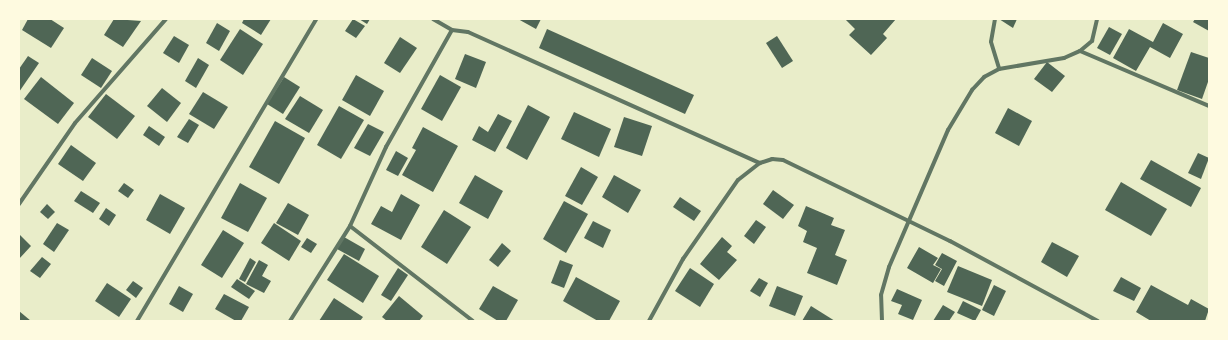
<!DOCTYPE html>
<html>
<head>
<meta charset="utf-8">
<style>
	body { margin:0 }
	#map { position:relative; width:1228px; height:340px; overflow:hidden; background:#e9edc9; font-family:Karla,sans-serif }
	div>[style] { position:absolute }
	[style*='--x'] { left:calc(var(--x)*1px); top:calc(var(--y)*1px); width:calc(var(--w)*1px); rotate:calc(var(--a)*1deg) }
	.building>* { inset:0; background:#4f6655 }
	.minor>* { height:4px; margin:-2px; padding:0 2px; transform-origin:2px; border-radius:2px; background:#617663 }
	span { translate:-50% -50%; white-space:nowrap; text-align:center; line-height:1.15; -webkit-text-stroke:3px #fefae0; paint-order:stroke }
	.frame { position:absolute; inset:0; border:20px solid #fefae0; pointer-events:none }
</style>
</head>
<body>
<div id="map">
	<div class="building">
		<i style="clip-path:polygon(28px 19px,50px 19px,64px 28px,51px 48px,22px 30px)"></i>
		<i style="clip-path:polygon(114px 19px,141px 21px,123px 47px,104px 35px)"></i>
		<i style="clip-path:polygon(244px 19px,271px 19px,261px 35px,242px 23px)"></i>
		<i style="clip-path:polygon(353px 19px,365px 26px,356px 38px,345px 31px)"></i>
		<i style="clip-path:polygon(359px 19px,370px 19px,367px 24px)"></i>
		<i style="clip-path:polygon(518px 19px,541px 19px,536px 29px)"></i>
		<i style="clip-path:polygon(845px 19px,896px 19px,883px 34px,887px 38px,871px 55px,849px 35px,855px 29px)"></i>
		<i style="clip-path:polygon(999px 19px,1017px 19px,1013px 28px)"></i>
		<i style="clip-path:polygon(1195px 19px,1209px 19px,1209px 31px,1193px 22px)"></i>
		<i style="clip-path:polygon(217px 23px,230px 31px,219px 51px,206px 43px)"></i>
		<i style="clip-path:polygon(1163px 23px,1183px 34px,1170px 58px,1150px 47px,1136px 71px,1113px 58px,1129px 29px,1153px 42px)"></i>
		<i style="clip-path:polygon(1109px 27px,1122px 34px,1110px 55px,1097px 48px)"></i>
		<i style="clip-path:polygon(240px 29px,263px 44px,243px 75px,220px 60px)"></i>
		<i style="clip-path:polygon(547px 29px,694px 95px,685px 114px,539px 48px)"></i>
		<i style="clip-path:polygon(174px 36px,189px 45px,179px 63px,163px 53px)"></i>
		<i style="clip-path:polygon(777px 36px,793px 61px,782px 68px,766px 43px)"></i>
		<i style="clip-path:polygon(400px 37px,417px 48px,400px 73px,384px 63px)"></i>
		<i style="clip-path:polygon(1191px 52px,1209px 58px,1209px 79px,1202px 99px,1177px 90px)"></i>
		<i style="clip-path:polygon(465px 54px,486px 62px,476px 88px,455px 79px)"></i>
		<i style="clip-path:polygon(28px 56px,39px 63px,19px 92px,19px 69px)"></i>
		<i style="clip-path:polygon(92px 58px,112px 71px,101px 88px,81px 75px)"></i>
		<i style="clip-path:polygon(198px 58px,209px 65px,196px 88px,185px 81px)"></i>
		<i style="clip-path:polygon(1047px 62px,1065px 76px,1052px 92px,1034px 79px)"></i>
		<i style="clip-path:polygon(356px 75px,384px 91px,370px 116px,342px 100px)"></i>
		<i style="clip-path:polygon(440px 75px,461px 87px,442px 121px,421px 109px)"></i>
		<i style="clip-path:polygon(41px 77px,74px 103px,58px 124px,24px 99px)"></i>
		<i style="clip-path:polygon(284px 77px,300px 87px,283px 114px,267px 104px)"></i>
		<i style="clip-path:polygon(162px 88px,181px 103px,167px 122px,147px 106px)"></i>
		<i style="clip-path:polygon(203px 92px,228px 107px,214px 129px,189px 114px)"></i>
		<i style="clip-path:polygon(106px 94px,135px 116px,117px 139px,88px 117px)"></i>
		<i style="clip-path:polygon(300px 96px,323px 110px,309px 133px,285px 119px)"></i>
		<i style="clip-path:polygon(528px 105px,550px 117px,527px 160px,506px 148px)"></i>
		<i style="clip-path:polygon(339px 106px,364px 120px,341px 159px,317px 145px)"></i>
		<i style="clip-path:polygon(1008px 108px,1032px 121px,1019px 146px,995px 133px)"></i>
		<i style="clip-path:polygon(574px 112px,611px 129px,599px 157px,561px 139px)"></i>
		<i style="clip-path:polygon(498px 114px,512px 121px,495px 152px,472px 140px,479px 126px,488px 132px)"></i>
		<i style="clip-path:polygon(624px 117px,652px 126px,642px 156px,614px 147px)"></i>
		<i style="clip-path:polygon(189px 119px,199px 125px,188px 143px,177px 137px)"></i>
		<i style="clip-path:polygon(275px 121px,305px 138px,279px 184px,249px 167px)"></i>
		<i style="clip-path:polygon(368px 124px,384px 132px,370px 156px,354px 148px)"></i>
		<i style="clip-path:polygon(149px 126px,165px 137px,159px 146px,143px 135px)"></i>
		<i style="clip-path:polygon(423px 127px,458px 146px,433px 192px,402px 175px,416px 150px,412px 148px)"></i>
		<i style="clip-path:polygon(71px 145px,96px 163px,83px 181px,58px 164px)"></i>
		<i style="clip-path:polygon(396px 151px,408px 158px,398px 176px,386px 170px)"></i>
		<i style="clip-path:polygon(1198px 153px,1209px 158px,1201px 179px,1188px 173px)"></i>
		<i style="clip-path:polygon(1151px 160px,1201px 188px,1191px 207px,1140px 179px)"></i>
		<i style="clip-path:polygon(581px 167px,598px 177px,582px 205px,565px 196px)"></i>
		<i style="clip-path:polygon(475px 175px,503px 191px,488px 219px,459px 203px)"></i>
		<i style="clip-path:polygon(614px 175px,641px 190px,628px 213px,602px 197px)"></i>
		<i style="clip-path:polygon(1121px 182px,1167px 209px,1151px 236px,1105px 210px)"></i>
		<i style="clip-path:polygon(124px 183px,134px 190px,128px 198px,118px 191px)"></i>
		<i style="clip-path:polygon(240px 183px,267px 198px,248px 232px,221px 218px)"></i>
		<i style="clip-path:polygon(773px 190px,794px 205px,783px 219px,763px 204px)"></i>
		<i style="clip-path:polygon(81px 191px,100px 203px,93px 213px,74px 201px)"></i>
		<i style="clip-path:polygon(160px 194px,185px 208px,170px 234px,146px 220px)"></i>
		<i style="clip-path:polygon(401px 194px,420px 205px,401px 240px,371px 224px,381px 206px,392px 212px)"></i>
		<i style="clip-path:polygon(680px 197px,701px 211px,694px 221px,673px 207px)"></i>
		<i style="clip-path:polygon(564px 201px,588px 214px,566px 253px,543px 239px)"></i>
		<i style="clip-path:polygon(288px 203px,309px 215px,298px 235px,276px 223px)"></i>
		<i style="clip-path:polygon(47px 204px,55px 212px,48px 219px,40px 212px)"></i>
		<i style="clip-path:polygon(806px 206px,834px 218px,831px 225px,845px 230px,835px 255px,847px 260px,837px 285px,807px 273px,817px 248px,803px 242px,807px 231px,798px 226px)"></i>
		<i style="clip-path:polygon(106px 208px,116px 215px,109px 226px,99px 219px)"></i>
		<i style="clip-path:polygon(444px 210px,471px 227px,447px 264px,421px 247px)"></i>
		<i style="clip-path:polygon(756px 220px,766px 227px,754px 244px,744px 236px)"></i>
		<i style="clip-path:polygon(593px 221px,611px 230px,603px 248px,584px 238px)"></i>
		<i style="clip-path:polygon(57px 223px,69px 230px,54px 252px,43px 244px)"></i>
		<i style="clip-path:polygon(274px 223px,301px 241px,289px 261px,261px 243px)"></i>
		<i style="clip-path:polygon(223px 230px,244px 243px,222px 278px,201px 265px)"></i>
		<i style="clip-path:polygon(19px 234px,31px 246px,19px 259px)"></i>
		<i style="clip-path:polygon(344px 237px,365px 249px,359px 261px,337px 249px)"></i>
		<i style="clip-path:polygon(722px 237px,732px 246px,727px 252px,737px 260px,719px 280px,700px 264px)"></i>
		<i style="clip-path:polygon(307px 238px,317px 244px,311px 253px,301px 247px)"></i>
		<i style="clip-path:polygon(1052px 242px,1079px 256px,1067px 277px,1041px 262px)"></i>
		<i style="clip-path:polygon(502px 243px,511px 251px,498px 267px,489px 260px)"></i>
		<i style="clip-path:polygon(919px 247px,938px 258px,933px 265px,941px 269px,933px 283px,907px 268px)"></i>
		<i style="clip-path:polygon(942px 253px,957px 261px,944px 286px,935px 281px,942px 269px,935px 265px)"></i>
		<i style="clip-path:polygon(344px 254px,379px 276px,363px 303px,327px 280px)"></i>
		<i style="clip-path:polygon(42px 257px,51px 264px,40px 278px,30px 271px)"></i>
		<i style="clip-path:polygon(250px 258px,256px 262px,245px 282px,239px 279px)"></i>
		<i style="clip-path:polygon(259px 260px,268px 265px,262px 276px,271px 281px,264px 293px,246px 284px)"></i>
		<i style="clip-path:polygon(560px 260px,573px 265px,564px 288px,551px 283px)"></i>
		<i style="clip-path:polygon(958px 266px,992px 280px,982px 306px,947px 292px)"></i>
		<i style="clip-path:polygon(398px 268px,408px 275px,391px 301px,381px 295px)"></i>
		<i style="clip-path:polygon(690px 268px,714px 284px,700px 307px,675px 291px)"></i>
		<i style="clip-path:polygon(576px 277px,620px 301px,609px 321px,598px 321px,563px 301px)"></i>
		<i style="clip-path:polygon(1121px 277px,1141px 288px,1134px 301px,1113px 291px)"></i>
		<i style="clip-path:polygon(759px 278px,768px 283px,760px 297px,750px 291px)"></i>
		<i style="clip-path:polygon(237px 279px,255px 291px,249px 299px,231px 287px)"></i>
		<i style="clip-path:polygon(133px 281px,143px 288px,136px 298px,126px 290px)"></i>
		<i style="clip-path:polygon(107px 283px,131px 299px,119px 317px,95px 301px)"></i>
		<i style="clip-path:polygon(994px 285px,1006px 291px,994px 316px,982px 310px)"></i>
		<i style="clip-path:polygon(1151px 285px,1188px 305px,1191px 299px,1209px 309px,1205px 321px,1151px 321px,1136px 312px)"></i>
		<i style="clip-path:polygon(179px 286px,193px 294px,183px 312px,169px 304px)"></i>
		<i style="clip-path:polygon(493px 286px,518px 300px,506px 321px,498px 321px,479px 309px)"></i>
		<i style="clip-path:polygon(777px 286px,803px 296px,795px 316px,769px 306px)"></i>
		<i style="clip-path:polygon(897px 289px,922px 300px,913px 320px,898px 314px,902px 305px,891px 301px)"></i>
		<i style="clip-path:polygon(224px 294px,249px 307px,241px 321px,236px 321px,215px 309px)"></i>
		<i style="clip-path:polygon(399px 296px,423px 316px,419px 321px,387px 321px,382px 317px)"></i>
		<i style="clip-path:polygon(334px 298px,363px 317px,360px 321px,319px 321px)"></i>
		<i style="clip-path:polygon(963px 301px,981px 310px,975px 321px,957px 313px)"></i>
		<i style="clip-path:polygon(943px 305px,955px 312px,949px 321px,933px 321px)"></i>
		<i style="clip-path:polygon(811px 306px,835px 321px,802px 321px)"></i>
		<i style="clip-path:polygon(19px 311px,31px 321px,19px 321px)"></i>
	</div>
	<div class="minor">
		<i style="--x:433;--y:19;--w:22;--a:30"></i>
		<i style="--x:452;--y:30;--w:16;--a:7"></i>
		<i style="--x:468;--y:32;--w:320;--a:24.2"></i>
		<i style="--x:995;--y:19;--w:23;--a:100"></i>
		<i style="--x:991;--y:42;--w:28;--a:73"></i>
		<i style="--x:1080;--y:51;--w:140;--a:23.1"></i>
		<i style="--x:19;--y:204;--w:98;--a:-55.3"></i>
		<i style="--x:75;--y:123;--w:138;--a:-48.8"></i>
		<i style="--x:350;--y:226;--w:155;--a:37.7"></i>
		<i style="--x:137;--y:321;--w:351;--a:-59.3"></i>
		<i style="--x:290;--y:321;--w:112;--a:-57.7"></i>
		<i style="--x:350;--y:226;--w:87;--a:-65.5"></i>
		<i style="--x:386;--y:147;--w:134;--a:-60.6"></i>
		<i style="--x:649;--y:321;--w:71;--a:-61.3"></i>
		<i style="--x:683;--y:259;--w:96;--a:-55.2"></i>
		<i style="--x:738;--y:180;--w:28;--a:-38"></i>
		<i style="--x:760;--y:163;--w:13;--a:-18"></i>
		<i style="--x:772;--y:159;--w:11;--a:5"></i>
		<i style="--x:783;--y:160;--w:186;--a:25.9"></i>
		<i style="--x:950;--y:241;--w:168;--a:28.4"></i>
		<i style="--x:882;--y:321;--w:26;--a:-92"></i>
		<i style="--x:881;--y:295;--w:29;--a:-74"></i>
		<i style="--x:889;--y:267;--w:149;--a:-66.7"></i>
		<i style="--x:948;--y:130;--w:47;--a:-59"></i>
		<i style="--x:972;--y:90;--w:18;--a:-47"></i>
		<i style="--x:984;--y:77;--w:17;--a:-28"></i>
		<i style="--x:999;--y:69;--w:66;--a:-9.6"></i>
		<i style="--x:1064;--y:58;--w:17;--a:-24"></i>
		<i style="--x:1080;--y:51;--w:16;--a:-40"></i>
		<i style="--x:1092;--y:41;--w:23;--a:-77"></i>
	</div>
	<div class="frame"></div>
</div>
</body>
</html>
